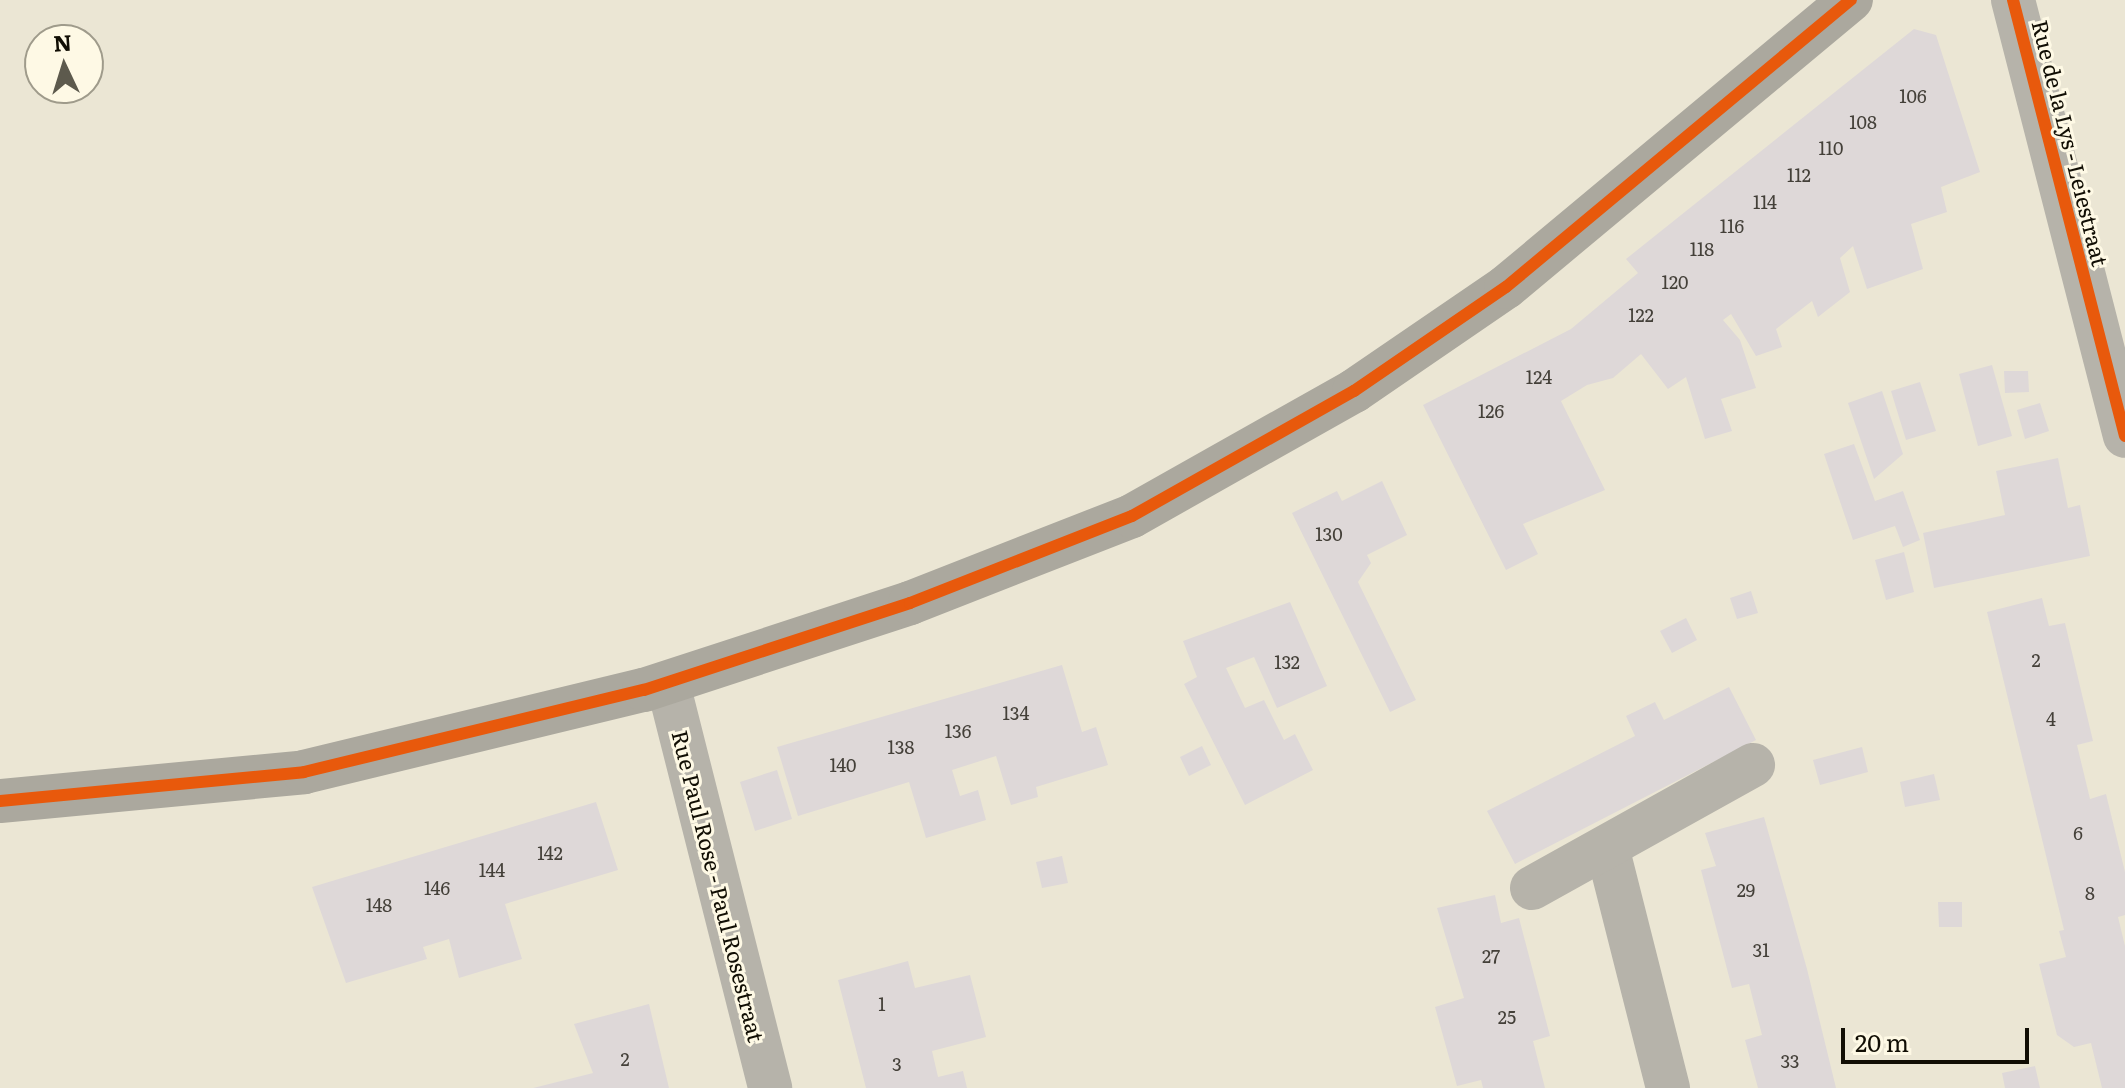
<!DOCTYPE html>
<html>
<head>
<meta charset="utf-8">
<style>
	body { margin:0 }
	#map { position:relative; width:2125px; height:1088px; overflow:hidden; background:#ebe6d4; font-family:Literata,serif }
	div>[style] { position:absolute }
	[style*='--x'] { left:calc(var(--x)*1px); top:calc(var(--y)*1px); width:calc(var(--w)*1px); rotate:calc(var(--a)*1deg) }
	.building>* { inset:0; background:#ded8d8 }
	.street>* { height:44px; margin:-22px; padding:0 22px; transform-origin:22px; border-radius:22px; background:#b6b3aa }
	.secondary>* { height:44px; margin:-22px; padding:0 22px; transform-origin:22px; border-radius:22px; background:#aba89e }
	.cycleway>* { height:12px; margin:-6px; padding:0 6px; transform-origin:6px; border-radius:6px; background:#e8590c }
	span { translate:-50% -50%; white-space:nowrap; text-align:center; line-height:1.15; -webkit-text-stroke:6px #fef9e5; paint-order:stroke }
	.number-label { font-size:18px; color:#444039 }
	.number-label span { -webkit-text-stroke-width:0 }
	.street-label { font-size:22px; color:#110e04 }
	.north { position:absolute; left:24px; top:24px; width:80px; height:80px; box-sizing:border-box; background:#fef9e5; border:2px solid #9f9b8b; border-radius:50%; rotate:356deg; font-size:22px; font-weight:700; line-height:32px; text-align:center; color:#110e04 }
	.north::after { content:''; display:block; margin:auto; width:28px; height:36px; background:#5d5a4d; clip-path:polygon(50% 0,100% 100%,50% 72%,0 100%) }
	.scale { position:absolute; left:1841px; top:1028px; width:188px; height:36px; box-sizing:border-box; border:4px solid #110e04; border-top:0; padding-left:10px; font-size:24px; line-height:28px; white-space:nowrap; color:#110e04; -webkit-text-stroke:6px #fef9e5; paint-order:stroke }
</style>
</head>
<body>
<div id="map">
	<div class="building">
		<i style="clip-path:polygon(1914px 29px,1936px 35px,1980px 172px,1941px 187px,1947px 212px,1911px 224px,1923px 269px,1867px 289px,1853px 246px,1840px 258px,1850px 292px,1818px 317px,1812px 301px,1776px 329px,1782px 347px,1756px 356px,1731px 314px,1723px 320px,1740px 340px,1756px 388px,1721px 399px,1732px 431px,1705px 439px,1686px 377px,1668px 389px,1641px 354px,1613px 378px,1587px 385px,1561px 401px,1605px 490px,1523px 524px,1538px 554px,1506px 570px,1423px 405px,1571px 329px,1638px 273px,1626px 259px)"></i>
		<i style="clip-path:polygon(1992px 365px,2012px 436px,1978px 446px,1959px 374px)"></i>
		<i style="clip-path:polygon(2004px 371px,2028px 371px,2029px 392px,2005px 393px)"></i>
		<i style="clip-path:polygon(1920px 382px,1936px 431px,1906px 440px,1891px 391px)"></i>
		<i style="clip-path:polygon(1882px 391px,1903px 454px,1874px 479px,1848px 403px)"></i>
		<i style="clip-path:polygon(2040px 403px,2049px 431px,2025px 439px,2017px 410px)"></i>
		<i style="clip-path:polygon(1854px 444px,1875px 501px,1903px 491px,1920px 540px,1903px 547px,1895px 526px,1853px 540px,1824px 454px)"></i>
		<i style="clip-path:polygon(2058px 458px,2068px 508px,2080px 505px,2090px 556px,1934px 588px,1923px 533px,2005px 515px,1996px 471px)"></i>
		<i style="clip-path:polygon(1382px 481px,1407px 535px,1367px 555px,1371px 563px,1358px 582px,1416px 700px,1390px 712px,1292px 513px,1337px 491px,1342px 501px)"></i>
		<i style="clip-path:polygon(1904px 552px,1914px 592px,1886px 600px,1875px 560px)"></i>
		<i style="clip-path:polygon(1751px 591px,1758px 613px,1737px 619px,1730px 598px)"></i>
		<i style="clip-path:polygon(2042px 598px,2049px 626px,2065px 623px,2093px 741px,2077px 745px,2090px 799px,2106px 794px,2125px 872px,2125px 915px,2118px 917px,2125px 946px,2125px 1088px,2102px 1088px,2091px 1043px,2074px 1047px,2057px 1035px,2039px 964px,2066px 957px,2059px 931px,2064px 930px,1987px 612px)"></i>
		<i style="clip-path:polygon(1290px 602px,1327px 686px,1277px 708px,1254px 657px,1226px 668px,1245px 708px,1264px 700px,1284px 740px,1295px 734px,1313px 770px,1245px 805px,1184px 684px,1197px 677px,1183px 641px)"></i>
		<i style="clip-path:polygon(1686px 618px,1697px 640px,1672px 653px,1660px 631px)"></i>
		<i style="clip-path:polygon(1062px 665px,1082px 732px,1096px 727px,1108px 765px,1036px 787px,1038px 797px,1011px 805px,996px 756px,952px 770px,960px 796px,978px 790px,986px 820px,926px 838px,909px 782px,798px 816px,777px 747px)"></i>
		<i style="clip-path:polygon(1729px 687px,1756px 740px,1515px 864px,1487px 811px,1635px 736px,1626px 716px,1655px 702px,1664px 720px)"></i>
		<i style="clip-path:polygon(1202px 746px,1211px 765px,1189px 776px,1180px 757px)"></i>
		<i style="clip-path:polygon(1862px 747px,1868px 772px,1820px 785px,1813px 760px)"></i>
		<i style="clip-path:polygon(777px 770px,792px 819px,755px 831px,740px 782px)"></i>
		<i style="clip-path:polygon(1934px 774px,1940px 800px,1905px 807px,1900px 782px)"></i>
		<i style="clip-path:polygon(596px 802px,618px 870px,505px 904px,522px 959px,459px 978px,449px 939px,423px 947px,427px 959px,346px 983px,312px 887px)"></i>
		<i style="clip-path:polygon(1764px 817px,1807px 969px,1836px 1088px,1758px 1088px,1745px 1040px,1762px 1035px,1749px 984px,1732px 988px,1701px 870px,1716px 866px,1705px 833px)"></i>
		<i style="clip-path:polygon(1062px 856px,1068px 883px,1042px 888px,1036px 862px)"></i>
		<i style="clip-path:polygon(1495px 895px,1501px 923px,1519px 918px,1550px 1036px,1533px 1041px,1545px 1088px,1483px 1088px,1481px 1080px,1457px 1086px,1435px 1007px,1464px 998px,1437px 908px)"></i>
		<i style="clip-path:polygon(1938px 902px,1962px 902px,1962px 927px,1939px 927px)"></i>
		<i style="clip-path:polygon(908px 961px,915px 988px,970px 975px,986px 1037px,932px 1051px,938px 1077px,963px 1071px,967px 1088px,866px 1088px,838px 980px)"></i>
		<i style="clip-path:polygon(649px 1004px,669px 1088px,533px 1088px,593px 1073px,574px 1024px)"></i>
		<i style="clip-path:polygon(2035px 1066px,2040px 1088px,2005px 1088px,2002px 1073px)"></i>
	</div>
	<div class="street">
		<i style="--x:2013;--y:0;--w:450;--a:75.6"></i>
		<i style="--x:668;--y:684;--w:417;--a:75.8"></i>
		<i style="--x:1607;--y:847;--w:249;--a:75.8"></i>
		<i style="--x:1532;--y:888;--w:253;--a:-29.1"></i>
	</div>
	<div class="secondary">
		<i style="--x:0;--y:801;--w:305;--a:-5.4"></i>
		<i style="--x:304;--y:772;--w:350;--a:-13.6"></i>
		<i style="--x:644;--y:690;--w:280;--a:-18.1"></i>
		<i style="--x:910;--y:603;--w:238;--a:-21.4"></i>
		<i style="--x:1132;--y:516;--w:255;--a:-29.4"></i>
		<i style="--x:1354;--y:391;--w:184;--a:-34.4"></i>
		<i style="--x:1506;--y:287;--w:449;--a:-39.8"></i>
	</div>
	<div class="cycleway">
		<i style="--x:2013;--y:0;--w:450;--a:75.6"></i>
		<i style="--x:0;--y:801;--w:305;--a:-5.4"></i>
		<i style="--x:304;--y:772;--w:350;--a:-13.6"></i>
		<i style="--x:644;--y:690;--w:280;--a:-18.1"></i>
		<i style="--x:910;--y:603;--w:238;--a:-21.4"></i>
		<i style="--x:1132;--y:516;--w:255;--a:-29.4"></i>
		<i style="--x:1354;--y:391;--w:184;--a:-34.4"></i>
		<i style="--x:1506;--y:287;--w:449;--a:-39.8"></i>
	</div>
	<div class="number-label">
		<span style="left:1913px;top:96px">106</span>
		<span style="left:1863px;top:122px">108</span>
		<span style="left:1831px;top:148px">110</span>
		<span style="left:1799px;top:175px">112</span>
		<span style="left:1765px;top:202px">114</span>
		<span style="left:1732px;top:226px">116</span>
		<span style="left:1702px;top:249px">118</span>
		<span style="left:1675px;top:282px">120</span>
		<span style="left:1641px;top:315px">122</span>
		<span style="left:1539px;top:377px">124</span>
		<span style="left:1491px;top:411px">126</span>
		<span style="left:1329px;top:534px">130</span>
		<span style="left:2036px;top:660px">2</span>
		<span style="left:1287px;top:662px">132</span>
		<span style="left:1016px;top:713px">134</span>
		<span style="left:2051px;top:719px">4</span>
		<span style="left:958px;top:731px">136</span>
		<span style="left:901px;top:747px">138</span>
		<span style="left:843px;top:765px">140</span>
		<span style="left:2078px;top:833px">6</span>
		<span style="left:550px;top:853px">142</span>
		<span style="left:492px;top:870px">144</span>
		<span style="left:437px;top:888px">146</span>
		<span style="left:1746px;top:890px">29</span>
		<span style="left:2090px;top:893px">8</span>
		<span style="left:379px;top:905px">148</span>
		<span style="left:1761px;top:950px">31</span>
		<span style="left:1491px;top:956px">27</span>
		<span style="left:882px;top:1004px">1</span>
		<span style="left:1507px;top:1017px">25</span>
		<span style="left:625px;top:1059px">2</span>
		<span style="left:1790px;top:1061px">33</span>
		<span style="left:897px;top:1064px">3</span>
	</div>
	<div class="street-label">
		<span style="left:2071px;top:143px;rotate:76deg">Rue de la Lys - Leiestraat</span>
		<span style="left:719px;top:886px;rotate:76deg">Rue Paul Rose - Paul Rosestraat</span>
	</div>
	<div class="north">N</div>
	<div class="scale">20 m</div>
</div>
</body>
</html>
